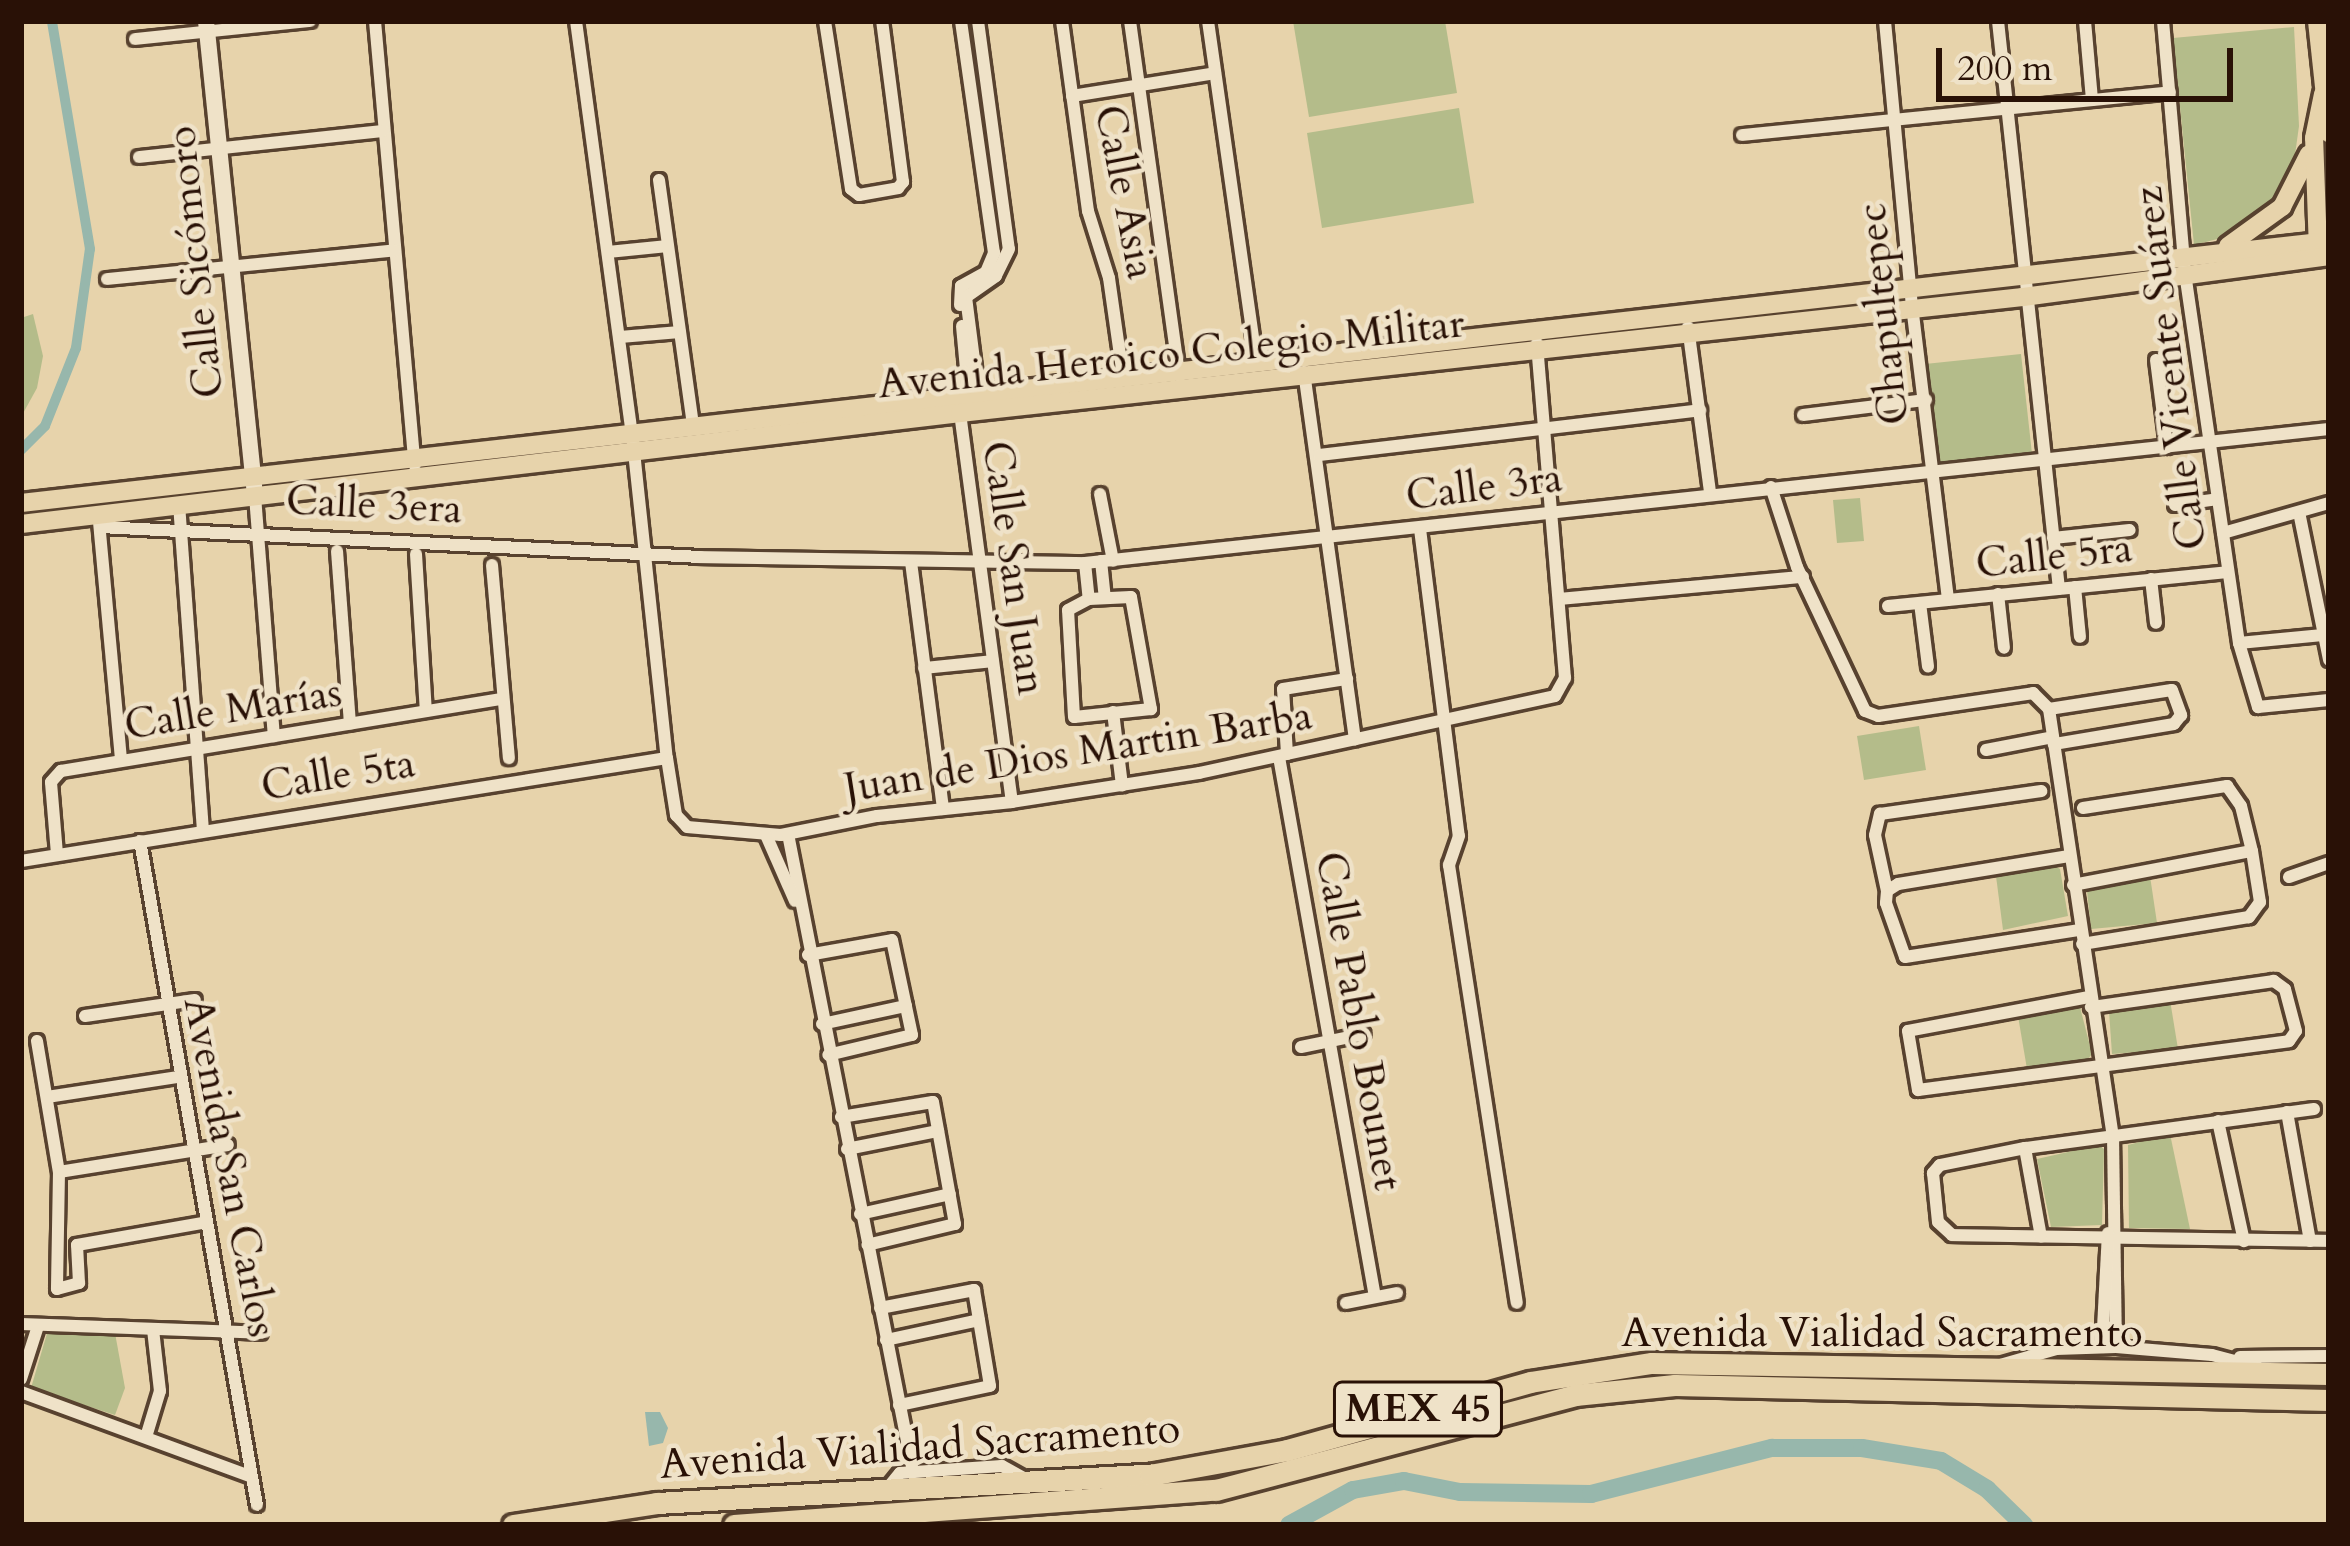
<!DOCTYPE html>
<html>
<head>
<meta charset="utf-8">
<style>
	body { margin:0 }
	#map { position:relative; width:2350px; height:1546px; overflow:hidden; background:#e7d3ab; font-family:Cardo,serif }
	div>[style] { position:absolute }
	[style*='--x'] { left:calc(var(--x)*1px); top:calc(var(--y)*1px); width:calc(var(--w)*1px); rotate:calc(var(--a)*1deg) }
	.green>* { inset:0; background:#b4bc8a }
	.water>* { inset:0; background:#97b7ac }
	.canal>* { height:10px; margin:-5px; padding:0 5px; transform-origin:5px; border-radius:5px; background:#97b7ac }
	.river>* { height:18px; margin:-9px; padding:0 9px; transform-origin:9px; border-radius:9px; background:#97b7ac }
	.roads { filter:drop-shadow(3px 0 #58422f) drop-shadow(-3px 0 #58422f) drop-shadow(0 3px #58422f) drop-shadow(0 -3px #58422f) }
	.street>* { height:12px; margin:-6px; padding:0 6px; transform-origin:6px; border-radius:6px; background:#efe2c8 }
	.secondary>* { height:16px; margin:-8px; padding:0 8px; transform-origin:8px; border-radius:8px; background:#efe2c8 }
	.primary>* { height:18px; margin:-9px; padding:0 9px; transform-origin:9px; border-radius:9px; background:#e7d3ab }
	.highway>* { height:21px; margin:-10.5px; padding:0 10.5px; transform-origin:10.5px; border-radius:10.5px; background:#e7d3ab }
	span { translate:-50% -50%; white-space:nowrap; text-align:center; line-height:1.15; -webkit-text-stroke:9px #efe2c8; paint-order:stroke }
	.shield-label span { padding:3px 9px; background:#efe2c8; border:3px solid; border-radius:9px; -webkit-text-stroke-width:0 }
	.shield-label { font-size:39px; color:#291106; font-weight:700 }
	.street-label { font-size:42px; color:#291106 }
	.frame { position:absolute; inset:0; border:24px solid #291106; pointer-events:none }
	.scale { position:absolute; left:1936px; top:48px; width:297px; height:54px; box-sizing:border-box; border:6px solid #291106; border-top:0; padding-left:15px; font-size:36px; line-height:42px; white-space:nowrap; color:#291106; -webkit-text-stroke:9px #efe2c8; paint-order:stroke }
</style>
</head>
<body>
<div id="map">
	<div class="green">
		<i style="clip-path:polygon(1293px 21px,1445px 21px,1457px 93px,1309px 117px)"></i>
		<i style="clip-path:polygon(2294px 27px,2299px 126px,2294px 162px,2279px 194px,2257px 218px,2233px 235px,2194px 245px,2173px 38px)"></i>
		<i style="clip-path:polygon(1459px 108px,1474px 203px,1322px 228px,1307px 133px)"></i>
		<i style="clip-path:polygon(33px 314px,43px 356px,37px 388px,21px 417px,21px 318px)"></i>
		<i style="clip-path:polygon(2021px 354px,2032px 454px,1934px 463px,1925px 364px)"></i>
		<i style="clip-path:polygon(1860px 498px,1864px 541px,1837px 543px,1833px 500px)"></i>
		<i style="clip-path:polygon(1919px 726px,1926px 770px,1864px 780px,1857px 736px)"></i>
		<i style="clip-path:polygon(2055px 866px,2060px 869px,2068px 916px,2003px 930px,1996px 876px)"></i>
		<i style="clip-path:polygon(2150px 876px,2157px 923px,2091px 929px,2087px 891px,2091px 886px)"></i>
		<i style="clip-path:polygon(2170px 1000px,2178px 1049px,2112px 1054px,2109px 1011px)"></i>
		<i style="clip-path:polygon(2080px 1007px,2092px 1054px,2088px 1059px,2027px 1069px,2018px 1016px)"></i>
		<i style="clip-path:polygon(2170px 1134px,2190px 1229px,2129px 1228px,2128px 1145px)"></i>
		<i style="clip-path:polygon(2099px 1145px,2104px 1149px,2102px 1225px,2051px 1227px,2037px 1159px)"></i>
		<i style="clip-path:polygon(48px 1330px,115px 1333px,125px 1388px,115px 1415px,31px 1388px)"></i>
	</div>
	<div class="water">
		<i style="clip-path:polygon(645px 1412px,660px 1412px,668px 1428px,663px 1443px,649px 1446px)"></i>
	</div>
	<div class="canal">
		<i style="--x:21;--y:450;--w:34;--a:-45"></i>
		<i style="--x:45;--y:426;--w:84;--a:-68.3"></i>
		<i style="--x:76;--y:348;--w:100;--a:-82"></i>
		<i style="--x:90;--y:249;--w:231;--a:-99.5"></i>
	</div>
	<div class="river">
		<i style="--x:1289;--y:1525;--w:73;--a:-28.7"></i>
		<i style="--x:1353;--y:1490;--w:52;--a:-10"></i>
		<i style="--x:1404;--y:1481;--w:57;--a:11.1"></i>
		<i style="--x:1460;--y:1492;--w:131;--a:0.9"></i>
		<i style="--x:1591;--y:1494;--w:187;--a:-14.3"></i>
		<i style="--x:1772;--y:1448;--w:90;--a:0"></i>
		<i style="--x:1862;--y:1448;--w:80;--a:9.3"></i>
		<i style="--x:1941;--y:1461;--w:54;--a:31.3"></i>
		<i style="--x:1987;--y:1489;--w:52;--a:44.2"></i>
	</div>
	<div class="roads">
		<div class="street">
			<i style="--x:375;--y:21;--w:446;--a:84.9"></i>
			<i style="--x:576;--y:21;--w:416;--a:82.3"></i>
			<i style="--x:632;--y:433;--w:327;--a:83.9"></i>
			<i style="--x:667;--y:758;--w:58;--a:81"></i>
			<i style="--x:676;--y:815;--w:16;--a:47"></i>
			<i style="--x:687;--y:827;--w:94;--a:4.9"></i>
			<i style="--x:781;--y:835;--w:98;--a:-11.2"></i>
			<i style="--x:877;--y:816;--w:136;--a:-5.9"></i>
			<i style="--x:1012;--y:802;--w:189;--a:-8.8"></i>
			<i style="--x:1199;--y:773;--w:364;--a:-12.2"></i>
			<i style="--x:1555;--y:696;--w:21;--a:-61"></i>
			<i style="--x:1565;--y:678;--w:336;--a:-94.8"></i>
			<i style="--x:825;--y:21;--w:170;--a:81.2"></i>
			<i style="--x:851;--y:189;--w:10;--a:37"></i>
			<i style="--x:859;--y:195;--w:40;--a:-10"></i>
			<i style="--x:898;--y:188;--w:8;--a:-50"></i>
			<i style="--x:903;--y:182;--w:162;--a:-97.4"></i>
			<i style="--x:978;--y:21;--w:230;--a:82.3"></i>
			<i style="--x:1009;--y:249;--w:30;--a:116"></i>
			<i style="--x:996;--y:276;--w:37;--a:145"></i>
			<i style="--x:966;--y:297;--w:103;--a:82.7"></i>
			<i style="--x:1062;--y:21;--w:192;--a:82.2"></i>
			<i style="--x:1088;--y:211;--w:70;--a:72.6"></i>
			<i style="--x:1109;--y:278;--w:99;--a:81.9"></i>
			<i style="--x:1130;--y:21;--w:358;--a:82.1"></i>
			<i style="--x:1208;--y:21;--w:342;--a:81.9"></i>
			<i style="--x:1885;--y:21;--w:286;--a:84.6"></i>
			<i style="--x:1912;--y:306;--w:296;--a:83"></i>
			<i style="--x:1998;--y:21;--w:571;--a:83.87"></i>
			<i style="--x:2085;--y:21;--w:79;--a:84.9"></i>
			<i style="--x:2163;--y:21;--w:253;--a:85"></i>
			<i style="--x:2185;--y:273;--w:374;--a:81.7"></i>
			<i style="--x:2239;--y:643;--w:67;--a:73.5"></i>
			<i style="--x:2258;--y:707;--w:71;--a:-5.6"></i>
			<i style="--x:135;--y:39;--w:176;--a:-5.9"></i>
			<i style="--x:1072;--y:96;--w:145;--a:-9.1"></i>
			<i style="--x:1742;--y:135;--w:430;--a:-5.7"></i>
			<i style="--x:139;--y:157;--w:246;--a:-6.1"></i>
			<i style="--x:659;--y:180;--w:246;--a:82.1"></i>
			<i style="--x:608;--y:252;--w:60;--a:-5.7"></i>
			<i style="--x:107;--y:279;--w:289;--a:-5.7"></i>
			<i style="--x:960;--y:305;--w:19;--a:-87"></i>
			<i style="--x:961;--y:286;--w:29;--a:-29"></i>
			<i style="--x:986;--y:272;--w:21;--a:-67"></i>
			<i style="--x:994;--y:253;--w:234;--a:-98.1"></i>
			<i style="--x:962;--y:326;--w:75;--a:84.7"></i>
			<i style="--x:1688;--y:327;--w:166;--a:82.4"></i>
			<i style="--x:620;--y:337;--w:60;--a:-4.8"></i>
			<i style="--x:2156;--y:360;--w:88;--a:82.8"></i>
			<i style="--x:1304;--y:372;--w:371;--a:82.1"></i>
			<i style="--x:960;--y:413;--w:392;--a:82.4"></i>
			<i style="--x:1803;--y:415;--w:124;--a:-7"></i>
			<i style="--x:1319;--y:455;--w:384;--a:-6.7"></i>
			<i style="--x:1771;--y:487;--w:84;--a:72"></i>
			<i style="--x:1797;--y:567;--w:159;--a:64.7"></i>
			<i style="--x:1865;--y:711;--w:14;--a:21"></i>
			<i style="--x:1878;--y:716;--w:157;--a:-8.4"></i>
			<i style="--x:2033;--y:693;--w:23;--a:45"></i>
			<i style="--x:2049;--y:709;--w:431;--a:81.5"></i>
			<i style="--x:2113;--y:1135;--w:212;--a:89.2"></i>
			<i style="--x:1100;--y:494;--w:68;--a:79"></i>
			<i style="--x:255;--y:496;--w:241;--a:85.5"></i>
			<i style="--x:179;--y:504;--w:328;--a:85.8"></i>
			<i style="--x:2175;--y:505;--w:43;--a:-7.9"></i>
			<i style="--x:2299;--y:512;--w:151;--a:78.5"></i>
			<i style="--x:99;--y:522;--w:239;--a:84.7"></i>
			<i style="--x:100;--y:527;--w:601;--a:2.86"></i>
			<i style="--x:700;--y:557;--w:385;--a:0.9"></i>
			<i style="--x:1085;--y:563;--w:1251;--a:-6.15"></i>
			<i style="--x:1420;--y:529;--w:309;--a:82.8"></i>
			<i style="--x:1459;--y:836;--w:31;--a:109"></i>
			<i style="--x:1449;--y:865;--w:443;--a:81.2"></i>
			<i style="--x:2223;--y:533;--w:110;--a:-15.8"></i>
			<i style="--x:2053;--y:538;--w:77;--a:-5.9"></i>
			<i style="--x:337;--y:551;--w:173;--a:85.7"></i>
			<i style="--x:416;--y:554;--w:157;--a:86.4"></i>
			<i style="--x:1101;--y:561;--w:37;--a:84"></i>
			<i style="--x:911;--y:562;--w:249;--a:82.6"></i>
			<i style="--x:1085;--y:563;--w:36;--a:84"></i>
			<i style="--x:492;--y:565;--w:194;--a:85"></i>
			<i style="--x:2151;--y:579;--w:44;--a:83.5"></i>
			<i style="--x:2075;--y:587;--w:50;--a:84.3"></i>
			<i style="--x:1998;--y:594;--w:54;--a:83.7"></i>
			<i style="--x:1131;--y:597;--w:114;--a:79.9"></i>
			<i style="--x:1151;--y:709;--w:77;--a:174.1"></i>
			<i style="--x:1074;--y:717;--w:107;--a:-93.2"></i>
			<i style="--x:1068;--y:610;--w:24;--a:-28"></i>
			<i style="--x:1089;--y:599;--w:42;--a:-2.7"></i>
			<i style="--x:1559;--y:599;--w:245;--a:-5.2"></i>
			<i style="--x:1920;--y:603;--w:64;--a:82.8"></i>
			<i style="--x:1888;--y:606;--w:341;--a:-5.7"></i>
			<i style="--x:2239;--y:643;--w:84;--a:-5.4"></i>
			<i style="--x:924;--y:668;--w:69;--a:-5.8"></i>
			<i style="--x:2049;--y:709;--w:124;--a:-8.8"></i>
			<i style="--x:2172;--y:690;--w:27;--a:70"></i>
			<i style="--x:2181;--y:715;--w:11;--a:128"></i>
			<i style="--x:2174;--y:724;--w:122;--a:170.5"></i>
			<i style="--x:1113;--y:712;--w:74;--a:83"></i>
			<i style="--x:1986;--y:750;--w:68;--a:-11"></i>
			<i style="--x:1287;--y:754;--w:65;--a:-93.5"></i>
			<i style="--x:1283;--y:689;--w:65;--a:-8.9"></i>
			<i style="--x:1279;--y:757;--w:548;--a:79.92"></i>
			<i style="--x:2083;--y:808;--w:146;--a:-8.7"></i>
			<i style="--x:2227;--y:786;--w:24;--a:55"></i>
			<i style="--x:2241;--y:806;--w:46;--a:76.3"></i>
			<i style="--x:788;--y:834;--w:650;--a:78.91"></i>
			<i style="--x:766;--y:835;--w:72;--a:66.3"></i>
			<i style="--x:140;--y:841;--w:674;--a:80.01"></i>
			<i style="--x:57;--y:854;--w:72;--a:-94.8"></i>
			<i style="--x:51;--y:782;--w:15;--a:-48"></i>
			<i style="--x:61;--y:771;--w:448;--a:-9.3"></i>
			<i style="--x:2069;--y:856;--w:173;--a:170.7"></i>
			<i style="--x:1898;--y:884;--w:13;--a:148"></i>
			<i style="--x:1887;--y:891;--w:12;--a:95"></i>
			<i style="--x:1886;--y:903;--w:57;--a:70.6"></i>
			<i style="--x:1905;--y:957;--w:177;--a:-8.8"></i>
			<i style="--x:21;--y:861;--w:654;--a:-9.06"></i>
			<i style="--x:2289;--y:877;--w:42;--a:-19.3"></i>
			<i style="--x:2073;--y:885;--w:182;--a:-10.8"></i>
			<i style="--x:2252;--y:851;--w:52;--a:81.1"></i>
			<i style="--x:2260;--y:902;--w:19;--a:126"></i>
			<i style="--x:2249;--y:917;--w:169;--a:170.8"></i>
			<i style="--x:1887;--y:891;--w:57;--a:-102.1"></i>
			<i style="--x:1875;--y:835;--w:22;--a:-77"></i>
			<i style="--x:1880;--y:814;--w:163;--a:-8.1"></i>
			<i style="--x:808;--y:955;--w:85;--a:-10.1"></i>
			<i style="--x:892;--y:940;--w:97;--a:78.1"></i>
			<i style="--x:912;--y:1035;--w:86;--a:166.6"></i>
			<i style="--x:2089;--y:997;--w:184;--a:169.4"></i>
			<i style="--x:1908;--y:1031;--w:60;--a:80.4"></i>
			<i style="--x:1918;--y:1090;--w:374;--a:-7.5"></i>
			<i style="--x:2289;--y:1041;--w:12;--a:-55"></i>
			<i style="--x:2296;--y:1031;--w:43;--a:-104.7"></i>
			<i style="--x:2285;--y:989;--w:14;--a:-144"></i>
			<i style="--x:2274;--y:981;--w:185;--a:171.9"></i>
			<i style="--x:85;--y:1016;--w:111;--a:-8.3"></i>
			<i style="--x:822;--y:1024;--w:86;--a:-12.1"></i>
			<i style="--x:37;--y:1041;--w:133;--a:80.5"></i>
			<i style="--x:59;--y:1172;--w:117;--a:91"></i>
			<i style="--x:57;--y:1289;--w:23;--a:-15"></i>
			<i style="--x:79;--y:1283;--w:38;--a:-93"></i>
			<i style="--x:1301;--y:1047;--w:64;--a:-11.7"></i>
			<i style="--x:47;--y:1097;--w:133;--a:-8.7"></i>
			<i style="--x:2314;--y:1109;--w:292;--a:172.3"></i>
			<i style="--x:2025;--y:1148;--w:87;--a:168.7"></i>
			<i style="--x:1940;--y:1165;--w:11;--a:131"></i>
			<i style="--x:1933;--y:1173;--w:49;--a:84.2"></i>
			<i style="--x:1938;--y:1222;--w:19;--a:43"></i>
			<i style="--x:1952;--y:1235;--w:377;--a:0.9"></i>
			<i style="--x:2287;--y:1112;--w:131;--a:79.9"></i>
			<i style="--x:841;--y:1117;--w:93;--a:-9.3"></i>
			<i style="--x:933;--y:1102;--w:124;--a:79.8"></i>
			<i style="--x:955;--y:1224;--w:90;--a:166.6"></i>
			<i style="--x:2218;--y:1121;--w:123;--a:77.8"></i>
			<i style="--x:2025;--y:1148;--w:90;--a:79.8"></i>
			<i style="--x:847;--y:1149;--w:93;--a:-11.2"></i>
			<i style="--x:59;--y:1172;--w:171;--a:-9.1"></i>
			<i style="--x:860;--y:1214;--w:92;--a:-12.5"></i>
			<i style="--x:77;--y:1245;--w:132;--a:-10"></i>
			<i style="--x:1346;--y:1303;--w:52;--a:-11.1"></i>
			<i style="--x:880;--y:1308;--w:96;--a:-10.8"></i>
			<i style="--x:974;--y:1290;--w:97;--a:80.5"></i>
			<i style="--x:990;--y:1386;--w:93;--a:168.2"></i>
			<i style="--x:21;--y:1324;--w:240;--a:2.1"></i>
			<i style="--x:886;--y:1340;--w:95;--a:-12.1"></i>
			<i style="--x:2102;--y:1347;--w:114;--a:-87"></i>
			<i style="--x:2240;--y:1357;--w:89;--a:-0.6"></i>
			<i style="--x:2000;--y:1365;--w:58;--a:-15.9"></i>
			<i style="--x:2056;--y:1349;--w:60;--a:-1.9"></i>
			<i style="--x:2116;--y:1347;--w:96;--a:4.8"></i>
			<i style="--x:2212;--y:1355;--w:47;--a:14.9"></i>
			<i style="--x:21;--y:1379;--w:56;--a:-72.2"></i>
			<i style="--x:21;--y:1392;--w:246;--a:20.2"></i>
			<i style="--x:146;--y:1437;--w:48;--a:-73.1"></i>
			<i style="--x:160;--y:1391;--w:61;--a:-96.5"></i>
			<i style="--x:886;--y:1490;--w:22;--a:-51"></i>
			<i style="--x:900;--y:1473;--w:102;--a:-3.9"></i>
			<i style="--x:1002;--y:1466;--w:29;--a:29"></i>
		</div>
		<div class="secondary">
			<i style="--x:206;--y:21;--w:470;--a:84.1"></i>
		</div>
		<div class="primary">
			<i style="--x:2317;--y:21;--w:113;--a:83.9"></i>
			<i style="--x:2228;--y:246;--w:67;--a:-35.8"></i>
			<i style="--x:2282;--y:207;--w:59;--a:-63"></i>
			<i style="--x:2318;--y:250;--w:112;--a:-92"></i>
			<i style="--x:2314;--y:138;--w:45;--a:-78.4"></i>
			<i style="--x:21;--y:503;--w:2323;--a:-6.48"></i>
			<i style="--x:21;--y:524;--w:946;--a:-6.74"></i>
			<i style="--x:960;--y:413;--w:1069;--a:-6.23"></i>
			<i style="--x:2023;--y:297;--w:309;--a:-7.6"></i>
		</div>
		<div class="highway">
			<i style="--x:513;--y:1525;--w:146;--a:-8.7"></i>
			<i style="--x:657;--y:1503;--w:494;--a:-3.3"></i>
			<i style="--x:1150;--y:1475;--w:139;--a:-10.3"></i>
			<i style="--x:1287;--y:1450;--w:252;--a:-15.6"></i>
			<i style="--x:1530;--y:1382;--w:123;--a:-8.9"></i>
			<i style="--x:1652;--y:1363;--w:677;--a:0.93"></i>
			<i style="--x:734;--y:1525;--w:483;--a:-4.2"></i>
			<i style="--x:1216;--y:1490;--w:371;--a:-14.8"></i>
			<i style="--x:1575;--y:1395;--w:100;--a:-5.7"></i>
			<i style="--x:1675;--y:1385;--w:654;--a:1.31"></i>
		</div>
	</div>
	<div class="shield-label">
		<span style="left:1418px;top:1409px">MEX 45</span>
	</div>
	<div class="street-label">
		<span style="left:1125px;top:192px;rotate:79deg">Calle Asia</span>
		<span style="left:195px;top:262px;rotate:-96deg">Calle Sicómoro</span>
		<span style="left:1883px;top:314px;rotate:-96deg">Chapultepec</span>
		<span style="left:1171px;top:354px;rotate:-6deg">Avenida Heroico Colegio Militar</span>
		<span style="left:2170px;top:368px;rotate:-97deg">Calle Vicente Suárez</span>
		<span style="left:1484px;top:487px;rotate:-7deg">Calle 3ra</span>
		<span style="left:374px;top:505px;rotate:3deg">Calle 3era</span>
		<span style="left:2054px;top:556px;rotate:-6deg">Calle 5ra</span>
		<span style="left:1014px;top:568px;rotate:82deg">Calle San Juan</span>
		<span style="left:233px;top:709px;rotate:-9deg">Calle Marías</span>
		<span style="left:1078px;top:752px;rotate:-9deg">Juan de Dios Martin Barba</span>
		<span style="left:338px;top:775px;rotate:-9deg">Calle 5ta</span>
		<span style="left:1359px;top:1021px;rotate:80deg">Calle Pablo Bounet</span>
		<span style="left:230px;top:1167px;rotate:79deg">Avenida San Carlos</span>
		<span style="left:1882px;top:1333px">Avenida Vialidad Sacramento</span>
		<span style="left:920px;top:1447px;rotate:-4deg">Avenida Vialidad Sacramento</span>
	</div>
	<div class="frame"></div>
	<div class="scale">200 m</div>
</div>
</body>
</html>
